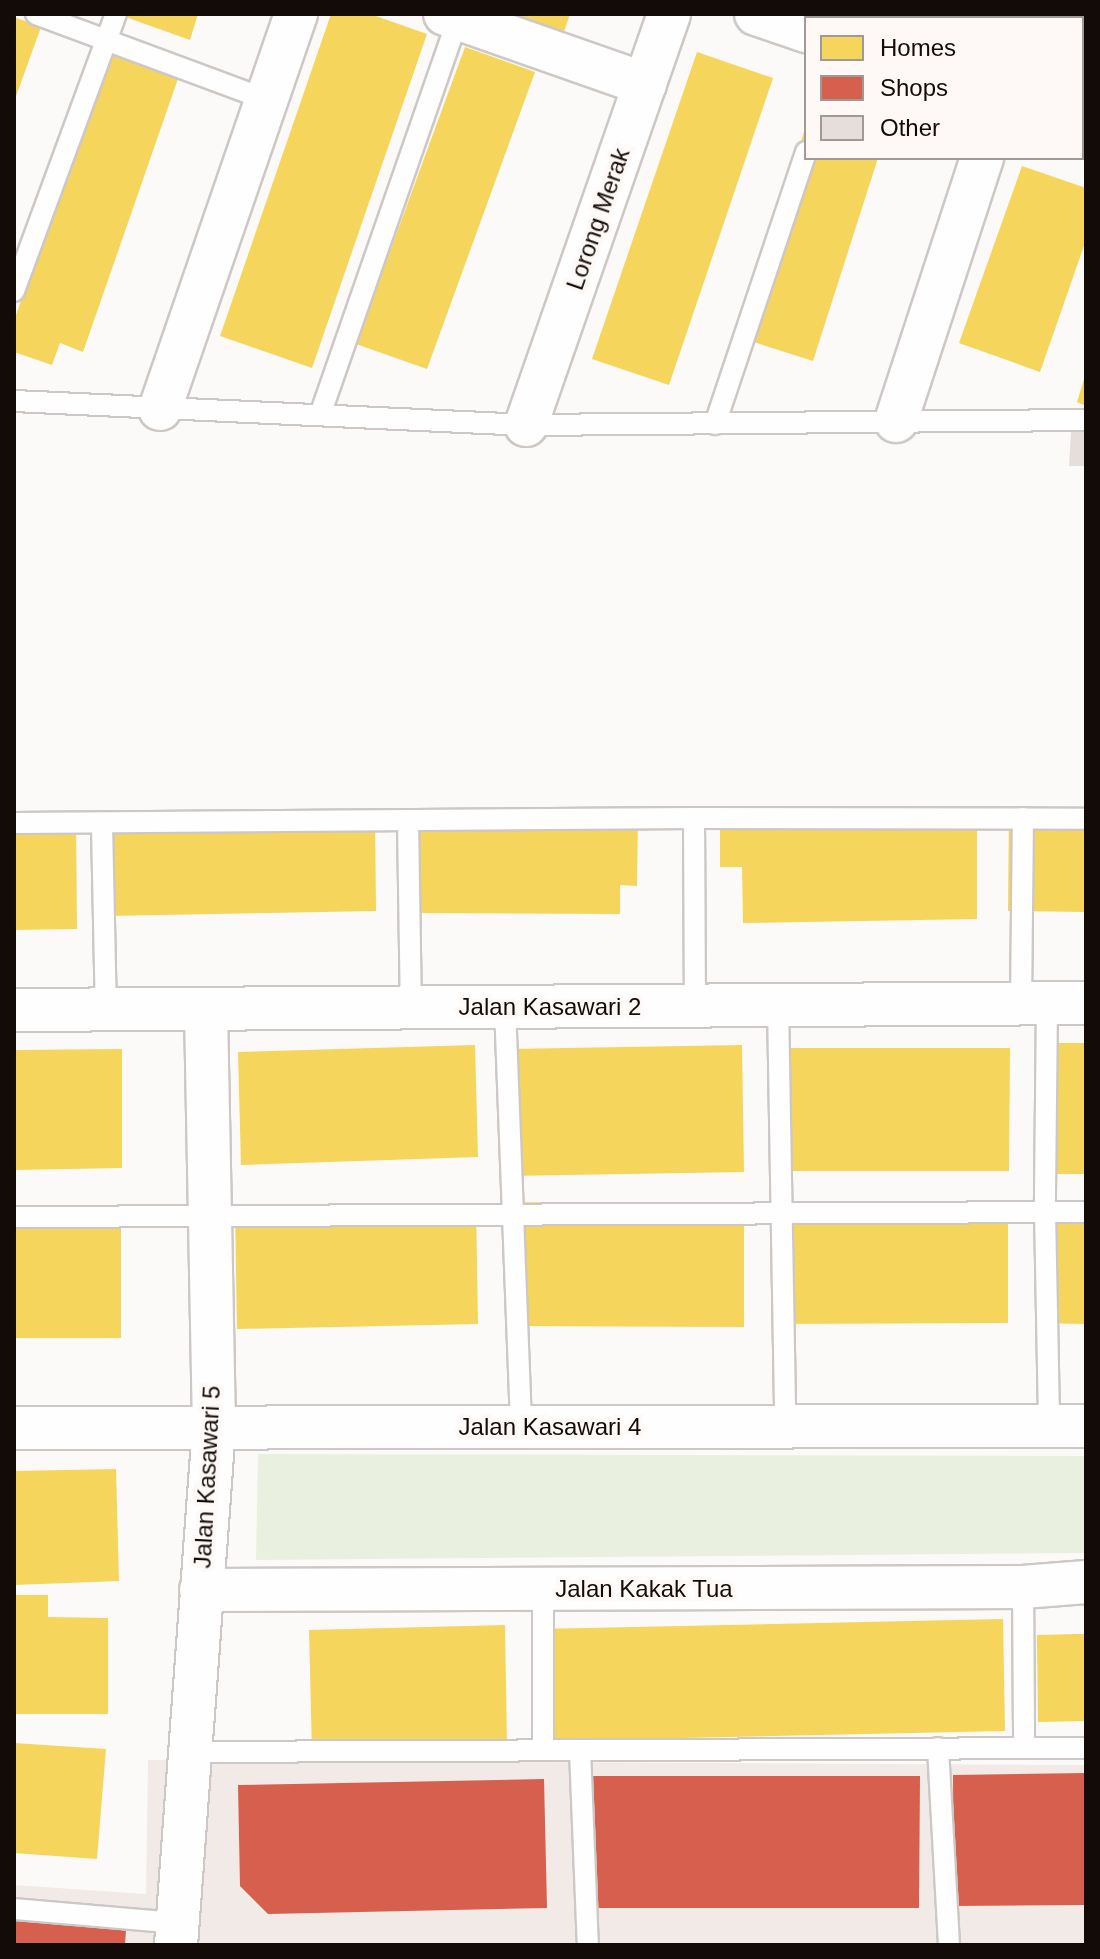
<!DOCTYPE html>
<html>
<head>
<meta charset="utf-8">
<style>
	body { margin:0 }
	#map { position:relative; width:1100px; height:1959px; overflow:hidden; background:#fcfaf8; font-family:Arial,sans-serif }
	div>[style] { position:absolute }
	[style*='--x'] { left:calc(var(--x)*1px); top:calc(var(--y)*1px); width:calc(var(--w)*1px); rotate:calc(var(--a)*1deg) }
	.built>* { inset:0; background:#f2eae6 }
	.green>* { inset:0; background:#eaf0e0 }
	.homes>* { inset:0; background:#f6d55c }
	.shops>* { inset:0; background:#d6604d }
	.building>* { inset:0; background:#e6deda }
	.roads { filter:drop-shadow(2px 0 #cdc8c5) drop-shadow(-2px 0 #cdc8c5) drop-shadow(0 2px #cdc8c5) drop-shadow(0 -2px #cdc8c5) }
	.service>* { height:20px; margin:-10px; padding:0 10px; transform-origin:10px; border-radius:10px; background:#fffefe }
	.minor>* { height:42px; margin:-21px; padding:0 21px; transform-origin:21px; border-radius:21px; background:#fffefe }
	span { translate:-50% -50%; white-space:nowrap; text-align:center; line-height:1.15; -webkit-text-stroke:8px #fef9f6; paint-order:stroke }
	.street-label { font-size:24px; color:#130b08 }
	.frame { position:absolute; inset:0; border:16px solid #130b08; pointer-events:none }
	.legend { position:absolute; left:804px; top:16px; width:280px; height:144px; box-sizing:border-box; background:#fef9f6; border:2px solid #a09a97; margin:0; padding:10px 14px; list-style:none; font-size:24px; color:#130b08 }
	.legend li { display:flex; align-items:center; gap:16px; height:40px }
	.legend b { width:40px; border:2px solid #a09a97 }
</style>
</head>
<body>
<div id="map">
	<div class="built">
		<i style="clip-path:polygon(148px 1760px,1086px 1765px,1086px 1945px,14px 1945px,14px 1885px,146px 1894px)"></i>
	</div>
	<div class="green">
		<i style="clip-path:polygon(258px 1454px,1086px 1456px,1086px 1553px,256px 1560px)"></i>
	</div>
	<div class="homes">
		<i style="clip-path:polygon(117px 14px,198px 14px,190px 40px)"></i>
		<i style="clip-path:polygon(331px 14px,370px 14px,427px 34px,312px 368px,220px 336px)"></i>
		<i style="clip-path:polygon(475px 14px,570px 14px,559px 46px)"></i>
		<i style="clip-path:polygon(1010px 14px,1086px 14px,1086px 40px,1082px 39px,1082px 18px,1020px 18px)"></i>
		<i style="clip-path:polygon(14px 17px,41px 27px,14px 102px)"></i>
		<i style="clip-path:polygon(465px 47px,535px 72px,427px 369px,356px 344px)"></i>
		<i style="clip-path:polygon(107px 51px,179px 76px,83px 352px,60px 343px,52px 365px,14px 352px,14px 321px)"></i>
		<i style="clip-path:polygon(697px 52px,773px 78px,669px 385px,592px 359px)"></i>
		<i style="clip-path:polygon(805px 129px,806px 158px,878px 158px,813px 361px,738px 337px)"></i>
		<i style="clip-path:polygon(1022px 166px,1086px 188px,1086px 240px,1040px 372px,959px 343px)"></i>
		<i style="clip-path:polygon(1085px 376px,1086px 376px,1086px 406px,1077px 402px)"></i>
		<i style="clip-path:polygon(977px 809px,977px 919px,743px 923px,742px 867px,720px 867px,720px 812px)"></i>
		<i style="clip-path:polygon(1009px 809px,1086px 810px,1086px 912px,1008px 911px)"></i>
		<i style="clip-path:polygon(375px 810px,376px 911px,106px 916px,105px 815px)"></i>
		<i style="clip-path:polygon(76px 816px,77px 929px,14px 930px,14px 817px)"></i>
		<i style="clip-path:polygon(409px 817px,638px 818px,637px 886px,620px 885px,620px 914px,407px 913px)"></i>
		<i style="clip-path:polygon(1035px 1043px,1086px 1043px,1086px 1174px,1035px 1174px)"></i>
		<i style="clip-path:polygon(475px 1045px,478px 1157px,241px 1165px,238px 1052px)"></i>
		<i style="clip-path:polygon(742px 1045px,744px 1172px,506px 1176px,504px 1049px)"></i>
		<i style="clip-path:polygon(774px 1048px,1010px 1048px,1009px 1171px,773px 1171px)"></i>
		<i style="clip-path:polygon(122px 1049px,122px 1168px,14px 1170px,14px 1050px)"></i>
		<i style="clip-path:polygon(508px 1202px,744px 1204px,744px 1327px,507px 1326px)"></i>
		<i style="clip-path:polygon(1040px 1202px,1086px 1203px,1086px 1324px,1039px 1323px)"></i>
		<i style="clip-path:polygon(476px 1205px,478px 1324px,237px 1329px,235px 1209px)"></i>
		<i style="clip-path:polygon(1008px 1205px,1008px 1323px,773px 1324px,773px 1207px)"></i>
		<i style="clip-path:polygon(14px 1209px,121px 1209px,121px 1338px,14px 1338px)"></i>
		<i style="clip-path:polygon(116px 1469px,119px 1581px,14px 1585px,14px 1471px)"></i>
		<i style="clip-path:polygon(14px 1595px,48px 1595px,48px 1617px,108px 1618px,108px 1714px,14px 1714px)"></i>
		<i style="clip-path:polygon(1003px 1619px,1005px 1731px,539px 1741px,537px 1629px)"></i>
		<i style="clip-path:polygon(505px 1625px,507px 1746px,312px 1752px,309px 1630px)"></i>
		<i style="clip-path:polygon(1076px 1634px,1086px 1634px,1086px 1721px,1038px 1722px,1037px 1635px)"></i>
		<i style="clip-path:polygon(14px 1743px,106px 1749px,97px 1859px,14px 1853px)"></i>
	</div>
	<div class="shops">
		<i style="clip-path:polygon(1086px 1773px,1086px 1905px,954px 1906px,953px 1775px)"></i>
		<i style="clip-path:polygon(586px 1776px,920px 1776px,919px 1908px,586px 1908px)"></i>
		<i style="clip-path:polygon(544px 1779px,547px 1908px,268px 1914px,240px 1886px,238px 1785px)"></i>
		<i style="clip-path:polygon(14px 1920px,126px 1930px,125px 1945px,14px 1945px)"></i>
	</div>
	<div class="building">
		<i style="clip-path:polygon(1072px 414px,1086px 414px,1086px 466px,1069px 466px)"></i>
	</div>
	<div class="roads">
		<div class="service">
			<i style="--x:36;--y:14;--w:246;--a:20.4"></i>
			<i style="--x:14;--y:291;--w:295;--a:-69.8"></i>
			<i style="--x:14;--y:401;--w:513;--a:2.68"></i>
			<i style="--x:526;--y:425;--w:560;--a:-0.51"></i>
			<i style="--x:320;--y:415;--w:423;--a:-70.8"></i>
			<i style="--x:715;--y:424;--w:287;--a:-71.5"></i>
			<i style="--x:694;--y:818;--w:188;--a:89.7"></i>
			<i style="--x:14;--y:823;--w:680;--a:-0.42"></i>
			<i style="--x:694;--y:818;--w:392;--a:0.1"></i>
			<i style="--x:408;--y:823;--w:184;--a:89.1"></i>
			<i style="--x:102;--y:825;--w:184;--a:88.8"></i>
			<i style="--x:1047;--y:1003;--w:208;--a:90.6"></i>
			<i style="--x:1045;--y:1211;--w:215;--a:88.9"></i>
			<i style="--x:1021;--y:1004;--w:186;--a:-89.4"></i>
			<i style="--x:778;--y:1005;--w:422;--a:89"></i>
			<i style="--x:505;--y:1007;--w:420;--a:87.8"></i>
			<i style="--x:14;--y:1217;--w:1072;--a:-0.27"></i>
			<i style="--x:1023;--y:1587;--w:161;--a:89.6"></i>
			<i style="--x:938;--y:1748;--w:197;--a:86.8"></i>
			<i style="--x:543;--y:1750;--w:161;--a:-90"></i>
			<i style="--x:580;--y:1750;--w:195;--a:87.7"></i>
			<i style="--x:190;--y:1752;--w:896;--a:-0.26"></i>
			<i style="--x:14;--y:1909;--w:164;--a:4.9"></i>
		</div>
		<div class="minor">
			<i style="--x:445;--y:14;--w:212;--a:19.3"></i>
			<i style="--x:756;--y:14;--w:53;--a:18.8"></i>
			<i style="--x:1082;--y:129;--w:4;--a:14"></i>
			<i style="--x:160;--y:409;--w:418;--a:-71"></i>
			<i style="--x:896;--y:421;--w:277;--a:-71.9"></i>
			<i style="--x:526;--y:425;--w:435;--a:-70.8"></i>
			<i style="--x:14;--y:1010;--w:1072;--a:-0.37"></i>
			<i style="--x:14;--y:1428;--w:1072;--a:-0.11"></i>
			<i style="--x:201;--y:1590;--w:822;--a:-0.21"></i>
			<i style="--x:1023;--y:1587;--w:63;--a:-4.5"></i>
			<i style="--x:176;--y:1945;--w:519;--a:-85.8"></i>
			<i style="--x:214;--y:1427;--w:418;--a:-91.1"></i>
		</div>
	</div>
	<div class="street-label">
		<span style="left:598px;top:219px;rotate:-71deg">Lorong Merak</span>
		<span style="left:550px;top:1007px">Jalan Kasawari 2</span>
		<span style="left:550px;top:1427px">Jalan Kasawari 4</span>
		<span style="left:207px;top:1477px;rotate:-87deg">Jalan Kasawari 5</span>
		<span style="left:644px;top:1589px">Jalan Kakak Tua</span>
	</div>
	<div class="frame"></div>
	<ul class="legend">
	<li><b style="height:22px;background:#f6d55c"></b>Homes</li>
	<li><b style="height:22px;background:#d6604d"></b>Shops</li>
	<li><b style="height:22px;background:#e6deda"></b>Other</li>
	</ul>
</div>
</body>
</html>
